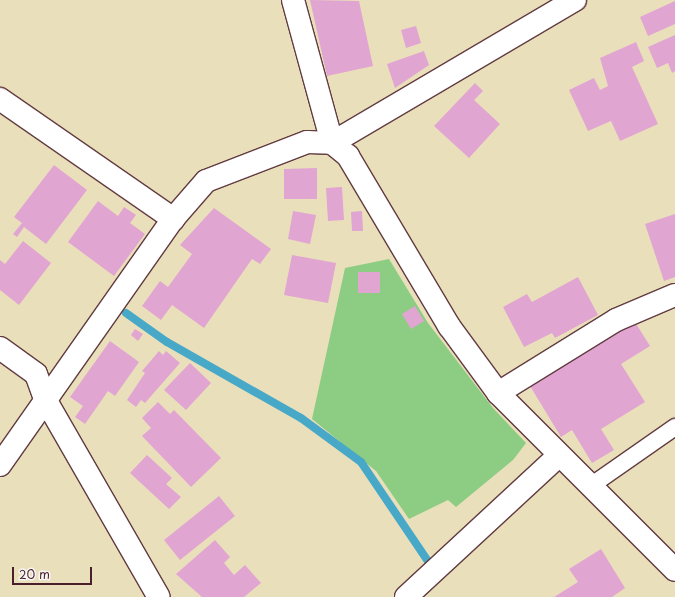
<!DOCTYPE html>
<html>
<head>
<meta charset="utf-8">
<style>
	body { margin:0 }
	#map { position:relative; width:675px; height:597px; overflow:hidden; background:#eadfbb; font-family:"Playpen Sans",sans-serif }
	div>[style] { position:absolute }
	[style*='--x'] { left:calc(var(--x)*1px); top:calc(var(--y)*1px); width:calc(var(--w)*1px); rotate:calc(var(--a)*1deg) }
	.green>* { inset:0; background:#8ccc83 }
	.stream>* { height:8px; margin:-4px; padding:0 4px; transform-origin:4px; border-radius:4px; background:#47a8c7 }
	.building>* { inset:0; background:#e1a5d2 }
	.roads { filter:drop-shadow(1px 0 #623c41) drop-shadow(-1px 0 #623c41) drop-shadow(0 1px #623c41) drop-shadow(0 -1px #623c41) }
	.lane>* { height:16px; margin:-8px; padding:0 8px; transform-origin:8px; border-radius:8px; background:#fff }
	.street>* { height:22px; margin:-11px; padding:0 11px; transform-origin:11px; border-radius:11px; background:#fff }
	span { translate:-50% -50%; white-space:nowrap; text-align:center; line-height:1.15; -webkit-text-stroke:3px #f6f6f2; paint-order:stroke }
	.scale { position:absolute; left:12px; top:567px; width:80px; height:18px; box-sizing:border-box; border:2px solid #4a1f2b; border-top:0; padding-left:5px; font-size:12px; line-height:14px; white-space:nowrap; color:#4a1f2b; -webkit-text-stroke:3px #f6f6f2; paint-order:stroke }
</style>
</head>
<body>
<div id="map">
	<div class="green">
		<i style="clip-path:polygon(389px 259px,428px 323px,493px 408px,526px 443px,513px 460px,456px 507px,448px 500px,409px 519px,376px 471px,312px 419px,345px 268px)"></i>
	</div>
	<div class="stream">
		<i style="--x:126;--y:313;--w:50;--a:35.3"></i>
		<i style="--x:167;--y:342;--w:154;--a:29.6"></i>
		<i style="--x:301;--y:418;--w:74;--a:36.3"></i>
		<i style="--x:361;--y:462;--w:118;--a:56"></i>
	</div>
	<div class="building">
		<i style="clip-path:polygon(310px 0,359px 1px,373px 66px,327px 76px)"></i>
		<i style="clip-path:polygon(675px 1px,675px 24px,648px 36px,640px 17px)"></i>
		<i style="clip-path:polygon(416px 26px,421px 43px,406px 48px,401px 30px)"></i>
		<i style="clip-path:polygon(675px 35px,675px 71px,672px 73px,668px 63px,657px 68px,648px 47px)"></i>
		<i style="clip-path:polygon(636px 42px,644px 61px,632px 67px,658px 124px,620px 141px,611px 121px,588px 131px,569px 90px,594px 78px,600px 90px,608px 86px,600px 58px)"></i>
		<i style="clip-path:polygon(424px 51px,429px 65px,395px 88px,387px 64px)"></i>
		<i style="clip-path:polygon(475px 83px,483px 91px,474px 100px,500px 124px,469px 158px,434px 126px)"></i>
		<i style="clip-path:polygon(54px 165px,87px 190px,46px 244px,24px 227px,17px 237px,13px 234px,22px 223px,14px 217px)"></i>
		<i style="clip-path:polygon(317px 168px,317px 199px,284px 199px,284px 169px)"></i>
		<i style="clip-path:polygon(342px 187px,344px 220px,328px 221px,326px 188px)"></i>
		<i style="clip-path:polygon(98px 201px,118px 216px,124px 207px,136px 215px,130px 223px,145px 234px,114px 276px,68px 242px)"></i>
		<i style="clip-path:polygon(214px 208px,271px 249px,260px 264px,252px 259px,204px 328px,172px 305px,161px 320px,142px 306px,160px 281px,168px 287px,192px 254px,180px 245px)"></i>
		<i style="clip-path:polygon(293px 211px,316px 215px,310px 244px,288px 239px)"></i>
		<i style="clip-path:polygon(362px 211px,363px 231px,352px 231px,351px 212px)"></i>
		<i style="clip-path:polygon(675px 214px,675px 277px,664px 281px,645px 224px)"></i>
		<i style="clip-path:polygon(23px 241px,51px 263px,19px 305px,0 290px,0 260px,5px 264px)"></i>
		<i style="clip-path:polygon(292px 255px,336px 263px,328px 303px,284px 295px)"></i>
		<i style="clip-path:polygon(358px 272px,380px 272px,380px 293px,358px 293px)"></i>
		<i style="clip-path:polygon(578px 277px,598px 315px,555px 338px,552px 333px,524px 347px,503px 307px,527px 294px,532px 302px)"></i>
		<i style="clip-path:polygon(415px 306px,424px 321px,411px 329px,402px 314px)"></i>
		<i style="clip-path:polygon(635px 322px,650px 346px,621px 364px,645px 402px,601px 429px,614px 450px,592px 463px,572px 430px,561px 437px,530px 386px)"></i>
		<i style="clip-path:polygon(135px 329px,143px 334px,138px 341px,131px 335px)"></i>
		<i style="clip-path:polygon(110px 341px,139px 362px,115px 396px,108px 391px,85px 424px,75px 417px,83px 406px,70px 397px)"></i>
		<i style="clip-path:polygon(159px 351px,163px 355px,166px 351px,180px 363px,145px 403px,141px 400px,136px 407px,127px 400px,145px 373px,142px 371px)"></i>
		<i style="clip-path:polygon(190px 363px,211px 383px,186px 410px,164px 390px)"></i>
		<i style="clip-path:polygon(158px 402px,170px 414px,174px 410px,221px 458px,191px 487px,142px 436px,151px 428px,142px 418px)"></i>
		<i style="clip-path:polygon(147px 455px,172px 478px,166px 484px,181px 497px,169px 509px,130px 473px)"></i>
		<i style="clip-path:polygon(219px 496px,235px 516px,180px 560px,164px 540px)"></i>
		<i style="clip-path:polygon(215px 540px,230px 557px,224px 563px,234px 575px,245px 565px,261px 583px,244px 597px,202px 597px,176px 574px)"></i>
		<i style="clip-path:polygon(601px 549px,625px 588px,612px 597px,554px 597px,578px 582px,569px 569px)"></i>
	</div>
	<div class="roads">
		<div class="lane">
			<i style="--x:589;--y:487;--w:105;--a:-34.9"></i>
		</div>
		<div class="street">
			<i style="--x:293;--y:0;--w:148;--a:74.7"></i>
			<i style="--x:332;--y:143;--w:21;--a:39"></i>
			<i style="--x:348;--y:156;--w:198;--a:59.3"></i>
			<i style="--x:449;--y:326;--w:83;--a:53.8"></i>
			<i style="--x:498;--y:393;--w:250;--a:45"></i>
			<i style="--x:0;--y:99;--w:211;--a:34.7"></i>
			<i style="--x:0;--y:348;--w:44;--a:35.8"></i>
			<i style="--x:36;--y:374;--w:27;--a:70"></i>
			<i style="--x:45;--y:399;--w:228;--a:60.1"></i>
			<i style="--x:498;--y:393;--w:139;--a:-31.7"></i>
			<i style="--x:616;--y:320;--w:64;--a:-23"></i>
			<i style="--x:0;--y:465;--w:301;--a:-54.9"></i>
			<i style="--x:173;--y:219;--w:50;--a:-49"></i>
			<i style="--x:206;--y:181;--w:108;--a:-21.1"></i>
			<i style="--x:307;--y:142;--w:25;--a:2"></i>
			<i style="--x:332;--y:143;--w:282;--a:-30.5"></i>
			<i style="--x:406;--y:597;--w:207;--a:-42.8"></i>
		</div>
	</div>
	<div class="scale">20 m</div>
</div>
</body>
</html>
